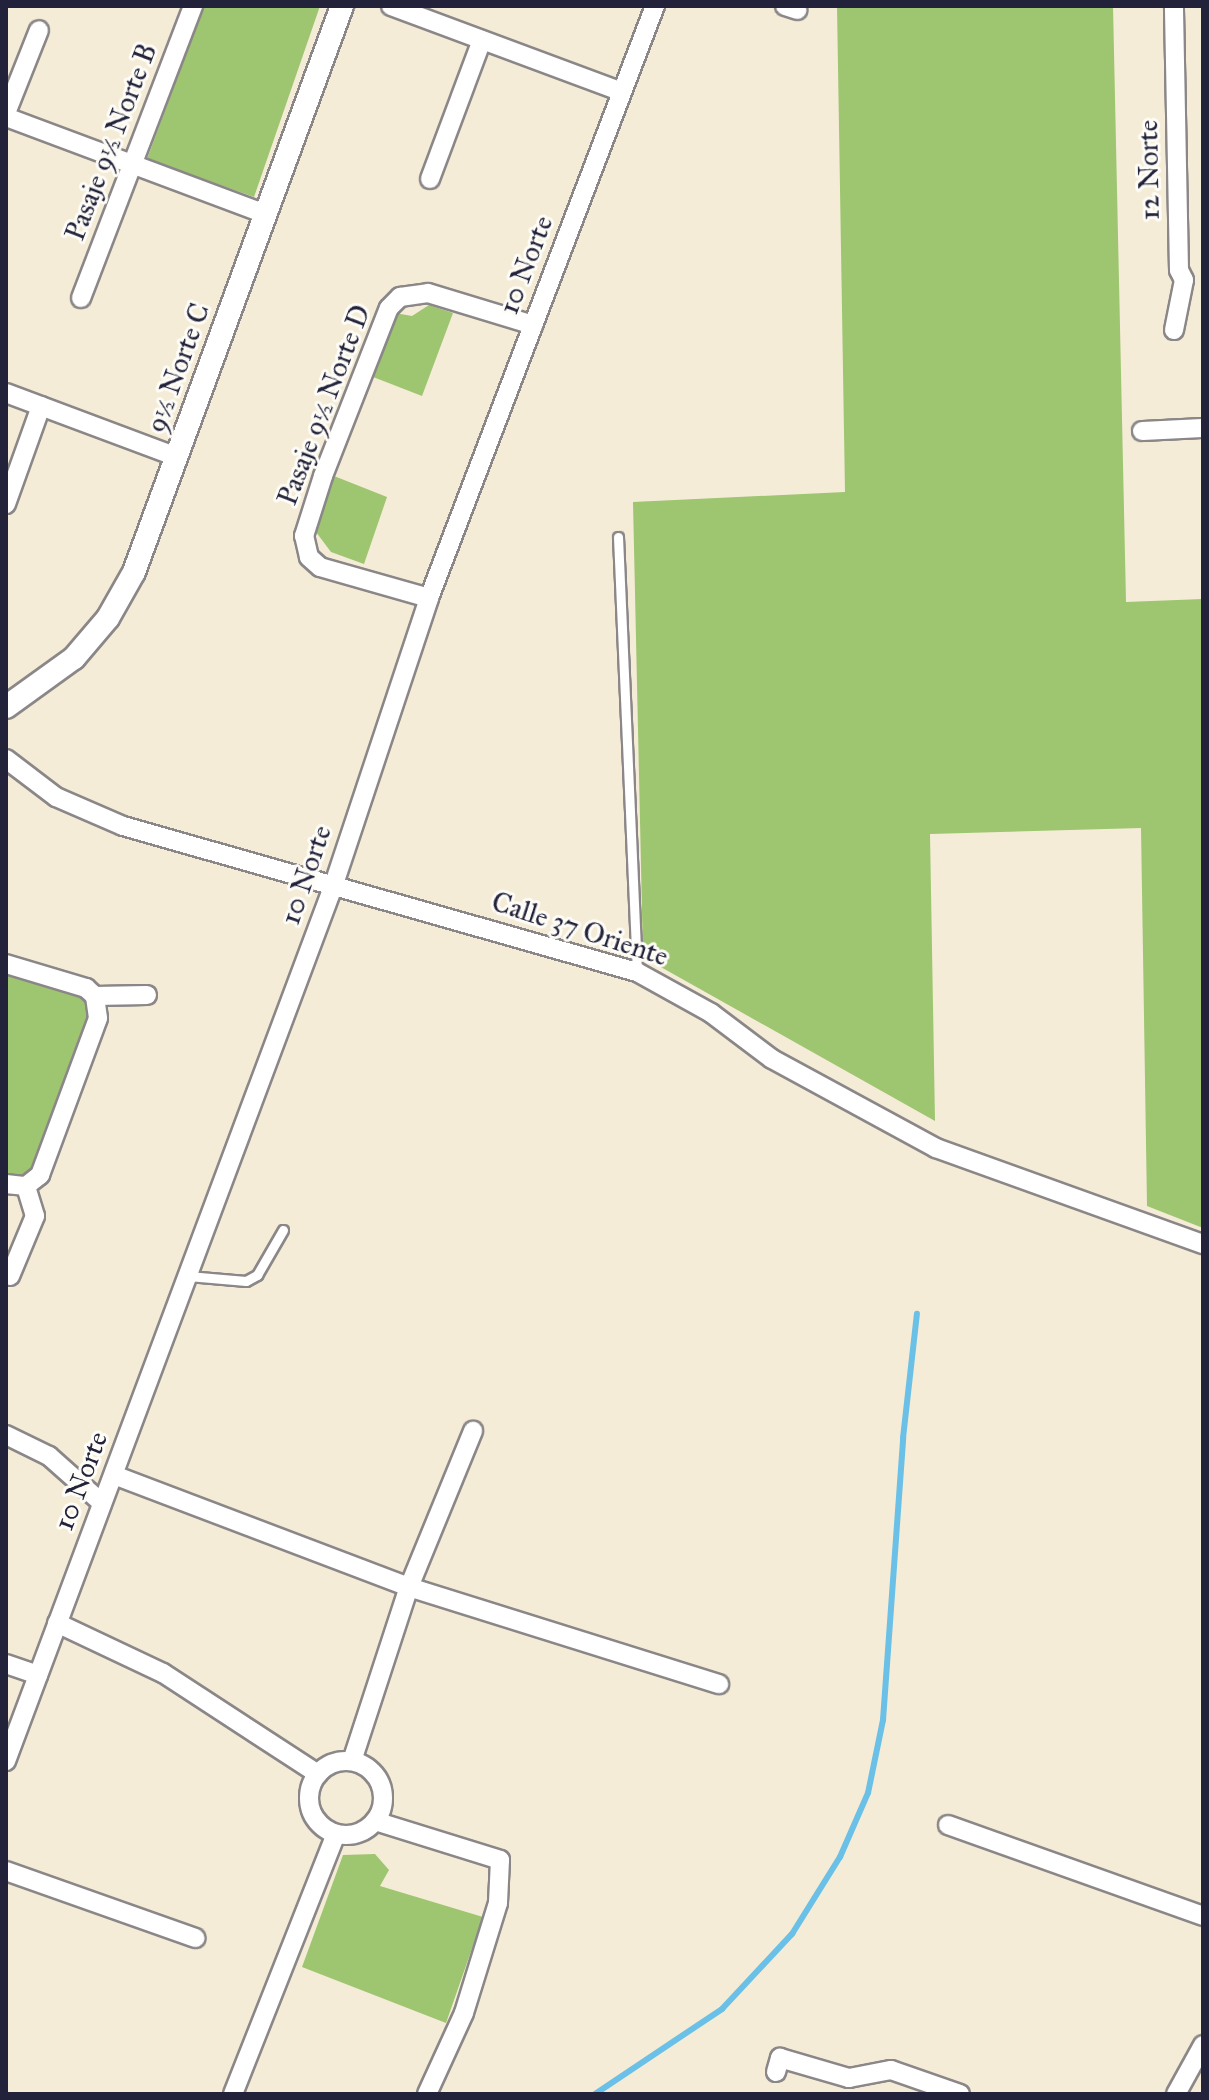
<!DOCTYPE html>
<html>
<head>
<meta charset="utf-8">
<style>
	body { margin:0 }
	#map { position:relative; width:1209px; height:2100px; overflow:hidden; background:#f4ecd6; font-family:"IM FELL Great Primer",serif }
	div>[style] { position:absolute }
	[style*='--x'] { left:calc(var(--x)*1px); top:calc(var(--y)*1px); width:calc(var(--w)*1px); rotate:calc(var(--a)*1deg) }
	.green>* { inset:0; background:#9ec570 }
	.stream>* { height:6px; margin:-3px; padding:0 3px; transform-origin:3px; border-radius:3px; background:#6ac0e7 }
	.roads { filter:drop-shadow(2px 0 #8b8788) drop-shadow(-2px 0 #8b8788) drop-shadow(0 2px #8b8788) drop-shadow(0 -2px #8b8788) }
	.service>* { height:9px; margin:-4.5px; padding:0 4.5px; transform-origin:4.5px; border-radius:4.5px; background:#fff }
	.minor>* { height:18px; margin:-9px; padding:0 9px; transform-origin:9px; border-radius:9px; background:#fff }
	.minor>.ring { margin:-9px; padding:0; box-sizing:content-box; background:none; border:18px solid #fff; border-radius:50% }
	.tertiary>* { height:22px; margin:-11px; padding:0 11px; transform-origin:11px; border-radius:11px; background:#fff }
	span { translate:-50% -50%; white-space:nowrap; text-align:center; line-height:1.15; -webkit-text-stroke:6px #fdfcf7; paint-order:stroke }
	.street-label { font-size:28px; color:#22223b }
	.frame { position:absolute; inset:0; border:8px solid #22223b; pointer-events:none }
</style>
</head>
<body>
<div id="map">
	<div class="green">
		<i style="clip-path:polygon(204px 6px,320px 6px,254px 197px,147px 159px)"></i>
		<i style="clip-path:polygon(837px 6px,1113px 6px,1126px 602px,1203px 599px,1203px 1228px,1147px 1206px,1141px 828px,930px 834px,935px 1121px,643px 957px,633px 502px,845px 492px)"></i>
		<i style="clip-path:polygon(429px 305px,453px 313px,422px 396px,368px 375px,395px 313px,412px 316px)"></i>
		<i style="clip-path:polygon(334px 476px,387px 497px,364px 564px,331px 552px,316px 532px)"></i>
		<i style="clip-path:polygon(6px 964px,86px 988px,98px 1007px,40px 1175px,6px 1184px)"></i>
		<i style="clip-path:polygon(375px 1854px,389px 1870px,380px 1886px,483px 1917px,446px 2023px,302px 1967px,343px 1855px)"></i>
	</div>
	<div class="stream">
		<i style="--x:595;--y:2094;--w:153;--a:-33.8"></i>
		<i style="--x:722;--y:2009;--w:103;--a:-47"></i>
		<i style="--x:792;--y:1934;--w:91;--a:-58.1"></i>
		<i style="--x:840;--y:1857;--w:70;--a:-66.4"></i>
		<i style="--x:868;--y:1793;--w:75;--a:-78.4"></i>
		<i style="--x:883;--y:1720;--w:283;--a:-85.9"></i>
		<i style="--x:903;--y:1438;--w:125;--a:-83.6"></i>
	</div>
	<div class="roads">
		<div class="service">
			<i style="--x:618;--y:537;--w:435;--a:87.5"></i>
			<i style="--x:188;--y:1276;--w:58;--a:4.9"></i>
			<i style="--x:246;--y:1281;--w:13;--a:-29"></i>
			<i style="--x:257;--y:1275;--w:52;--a:-60"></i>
		</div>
		<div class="minor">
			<i style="--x:391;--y:6;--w:246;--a:20.4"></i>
			<i style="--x:785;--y:6;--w:13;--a:18"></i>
			<i style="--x:6;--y:113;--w:89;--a:-68.3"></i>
			<i style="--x:6;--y:117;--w:278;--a:20.5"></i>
			<i style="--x:430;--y:179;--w:148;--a:-69.5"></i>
			<i style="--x:81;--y:298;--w:313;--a:-69"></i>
			<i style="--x:1174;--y:330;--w:51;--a:-78.7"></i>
			<i style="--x:1184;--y:280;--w:11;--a:-117"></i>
			<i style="--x:1179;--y:270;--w:264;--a:-91.1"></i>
			<i style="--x:6;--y:393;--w:183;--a:20.5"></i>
			<i style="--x:1142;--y:431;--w:61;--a:-2.8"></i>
			<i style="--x:6;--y:504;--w:104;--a:-70.3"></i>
			<i style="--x:429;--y:598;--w:113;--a:-164.1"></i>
			<i style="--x:320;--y:567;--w:15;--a:-138"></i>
			<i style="--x:309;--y:557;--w:22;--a:-103"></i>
			<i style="--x:304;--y:536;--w:63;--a:-72.4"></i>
			<i style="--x:323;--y:476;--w:180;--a:-68.6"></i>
			<i style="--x:389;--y:308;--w:16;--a:-45"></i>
			<i style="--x:400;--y:297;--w:28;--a:-8"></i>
			<i style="--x:428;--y:293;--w:110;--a:16.9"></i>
			<i style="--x:6;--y:759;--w:63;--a:37.2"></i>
			<i style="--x:56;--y:797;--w:73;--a:23.4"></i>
			<i style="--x:123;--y:826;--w:534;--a:15.86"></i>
			<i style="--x:637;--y:972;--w:85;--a:29"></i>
			<i style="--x:711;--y:1013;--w:76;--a:37"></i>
			<i style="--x:772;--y:1059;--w:187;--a:28.5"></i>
			<i style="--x:936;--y:1148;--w:284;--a:19.8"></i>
			<i style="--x:6;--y:964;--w:84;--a:16.7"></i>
			<i style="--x:86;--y:988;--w:12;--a:42"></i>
			<i style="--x:95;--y:996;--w:52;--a:-1.1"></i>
			<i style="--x:6;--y:1184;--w:20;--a:6"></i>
			<i style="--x:10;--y:1276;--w:65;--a:-67.4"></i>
			<i style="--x:35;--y:1216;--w:31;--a:-107"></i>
			<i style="--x:26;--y:1186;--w:18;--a:-38"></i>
			<i style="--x:40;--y:1175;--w:167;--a:-69.7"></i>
			<i style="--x:98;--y:1018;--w:22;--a:-98"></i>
			<i style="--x:6;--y:1435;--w:48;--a:26"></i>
			<i style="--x:49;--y:1456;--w:71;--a:41.6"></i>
			<i style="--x:114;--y:1475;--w:316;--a:20.8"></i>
			<i style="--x:409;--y:1587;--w:325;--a:17.4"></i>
			<i style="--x:57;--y:1623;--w:117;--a:25.3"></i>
			<i style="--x:163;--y:1673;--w:185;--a:33.1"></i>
			<i style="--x:6;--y:1664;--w:34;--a:19"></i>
			<i style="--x:6;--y:1761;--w:936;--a:-69.49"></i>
			<i style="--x:334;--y:884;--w:301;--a:-71.6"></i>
			<i style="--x:429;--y:598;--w:634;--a:-69.11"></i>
			<i style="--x:352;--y:1761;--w:183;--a:-71.9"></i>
			<i style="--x:409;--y:1587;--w:169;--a:-67.7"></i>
			<i class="ring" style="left:309px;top:1761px;width:56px;height:56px"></i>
			<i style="--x:375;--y:1821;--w:131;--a:17.3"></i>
			<i style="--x:500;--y:1860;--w:43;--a:92.7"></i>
			<i style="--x:498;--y:1903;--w:115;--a:107.2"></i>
			<i style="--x:464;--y:2013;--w:89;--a:114.6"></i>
			<i style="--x:948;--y:1825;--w:271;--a:19.6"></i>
			<i style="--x:6;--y:1871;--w:201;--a:19.5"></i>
			<i style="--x:776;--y:2072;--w:15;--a:-74"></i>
			<i style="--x:780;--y:2058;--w:72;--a:16.2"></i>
			<i style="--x:849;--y:2078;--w:43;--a:-10.8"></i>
			<i style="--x:891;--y:2070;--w:73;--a:19.2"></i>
			<i style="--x:233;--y:2094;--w:280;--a:-68.4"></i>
			<i style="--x:1176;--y:2094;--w:56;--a:-61.1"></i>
		</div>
		<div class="tertiary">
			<i style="--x:6;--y:707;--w:84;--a:-35.8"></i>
			<i style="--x:74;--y:658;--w:52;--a:-49.6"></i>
			<i style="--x:108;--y:618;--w:53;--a:-60.5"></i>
			<i style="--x:134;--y:572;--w:603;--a:-69.82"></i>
		</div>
	</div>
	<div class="street-label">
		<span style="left:111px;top:142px;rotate:-69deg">Pasaje 9½ Norte B</span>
		<span style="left:1149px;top:170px;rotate:-91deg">12 Norte</span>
		<span style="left:526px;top:265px;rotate:-69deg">10 Norte</span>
		<span style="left:178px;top:368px;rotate:-70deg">9½ Norte C</span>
		<span style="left:324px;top:405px;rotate:-69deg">Pasaje 9½ Norte D</span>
		<span style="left:306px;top:875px;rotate:-71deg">10 Norte</span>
		<span style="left:580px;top:929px;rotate:18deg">Calle 37 Oriente</span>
		<span style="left:81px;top:1481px;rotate:-69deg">10 Norte</span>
	</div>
	<div class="frame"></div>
</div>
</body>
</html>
